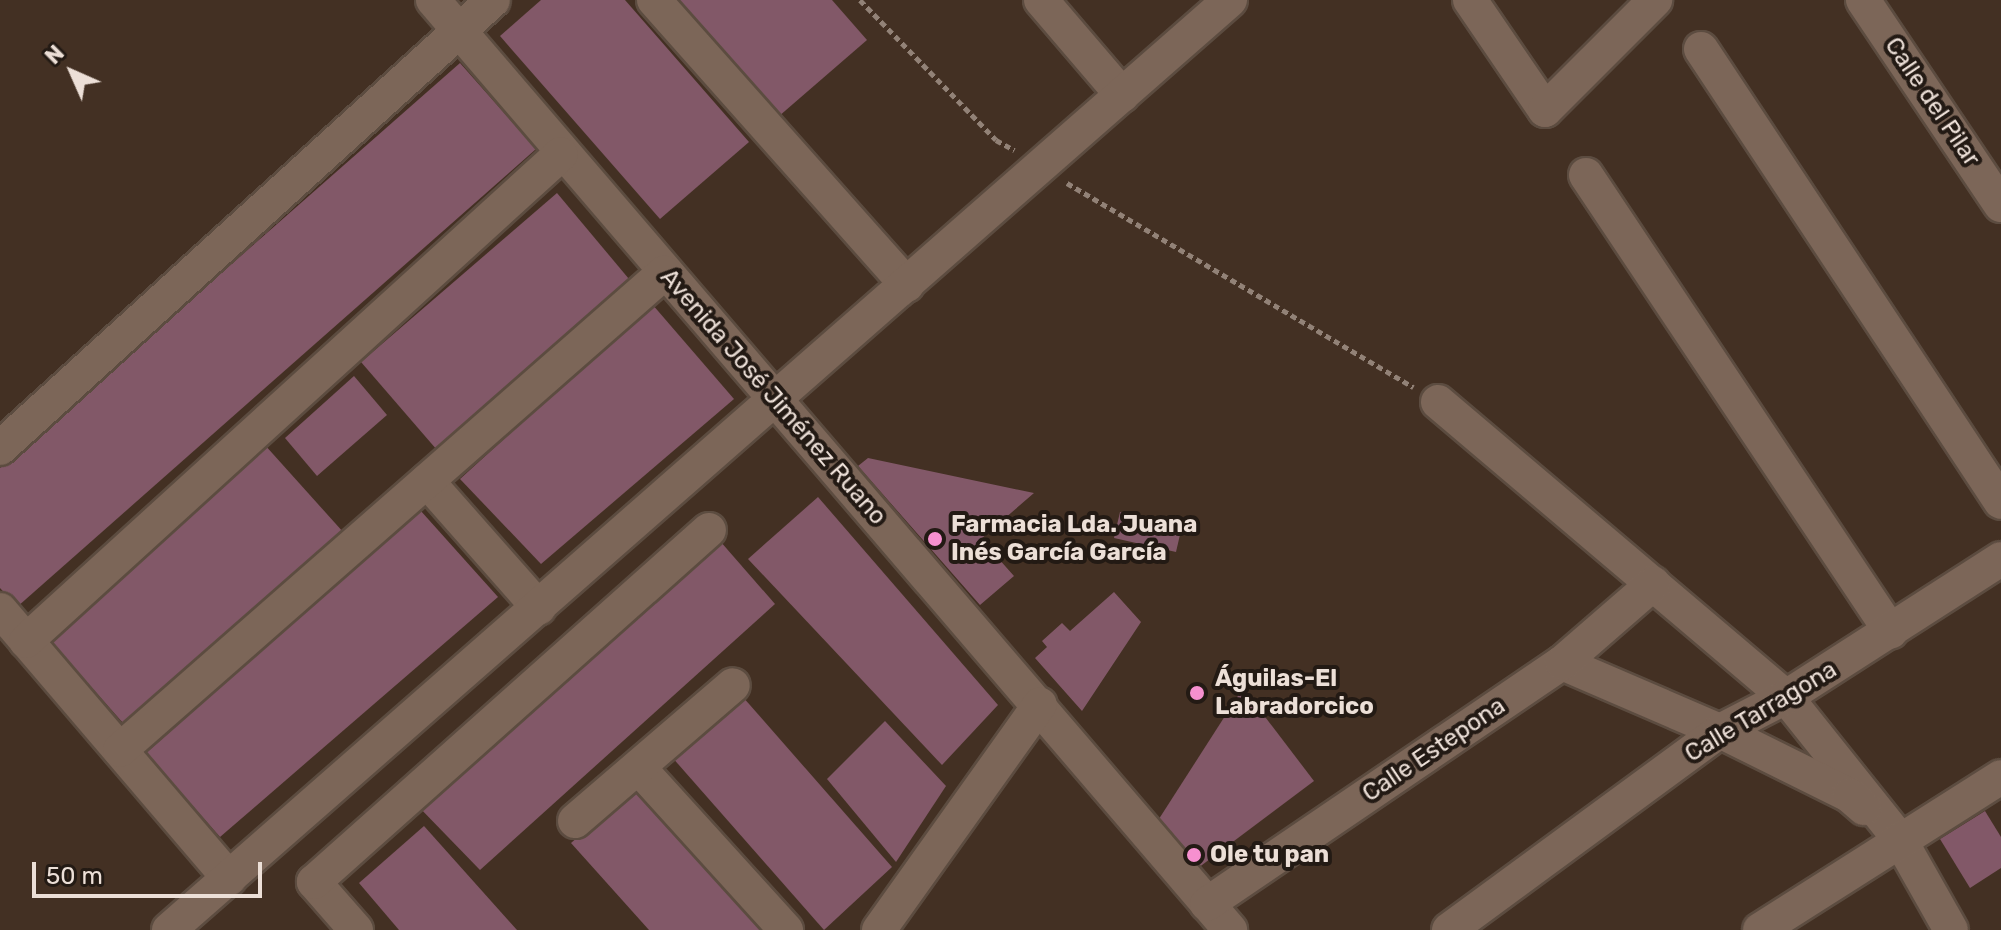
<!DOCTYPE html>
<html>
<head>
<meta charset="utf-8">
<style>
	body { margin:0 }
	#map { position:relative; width:2001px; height:930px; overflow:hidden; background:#433023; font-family:Rubik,sans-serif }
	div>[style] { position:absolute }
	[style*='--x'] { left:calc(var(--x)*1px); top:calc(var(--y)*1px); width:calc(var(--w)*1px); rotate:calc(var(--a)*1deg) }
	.building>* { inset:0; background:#825868 }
	.path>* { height:5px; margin-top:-2.5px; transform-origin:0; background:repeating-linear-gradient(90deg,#928277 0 6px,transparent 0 10px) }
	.roads { filter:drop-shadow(2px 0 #5c4c40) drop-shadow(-2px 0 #5c4c40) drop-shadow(0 2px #5c4c40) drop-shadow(0 -2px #5c4c40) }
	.minor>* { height:34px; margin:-17px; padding:0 17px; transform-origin:17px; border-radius:17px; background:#7c6658 }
	.dots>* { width:22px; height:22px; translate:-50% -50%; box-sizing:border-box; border:4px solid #231a14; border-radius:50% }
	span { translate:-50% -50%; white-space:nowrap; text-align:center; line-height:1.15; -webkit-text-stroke:8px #231a14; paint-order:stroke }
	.street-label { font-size:24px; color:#ecdfd7 }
	.poi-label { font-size:24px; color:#ecdfd7; font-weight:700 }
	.left { translate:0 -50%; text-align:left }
	.north { position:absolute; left:32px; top:32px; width:80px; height:80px; -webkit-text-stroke:6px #231a14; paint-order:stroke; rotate:315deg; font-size:22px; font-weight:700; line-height:32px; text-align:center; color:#ecdfd7 }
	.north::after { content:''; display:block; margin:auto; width:28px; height:36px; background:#ecdfd7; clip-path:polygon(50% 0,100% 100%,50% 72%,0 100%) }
	.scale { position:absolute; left:32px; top:862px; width:230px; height:36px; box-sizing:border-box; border:4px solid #ecdfd7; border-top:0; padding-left:10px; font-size:24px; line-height:28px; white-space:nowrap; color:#ecdfd7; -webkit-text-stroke:6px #231a14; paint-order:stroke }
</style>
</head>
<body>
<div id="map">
	<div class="building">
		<i style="clip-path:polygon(541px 0,625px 0,749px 142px,660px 219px,500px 36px)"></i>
		<i style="clip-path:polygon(676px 0,832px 0,867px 40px,778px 117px)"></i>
		<i style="clip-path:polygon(460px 63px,536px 149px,17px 607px,0 588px,0 468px)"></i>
		<i style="clip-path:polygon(557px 193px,629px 279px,437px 450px,361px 362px)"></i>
		<i style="clip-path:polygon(652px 304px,734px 399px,541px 564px,460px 479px)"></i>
		<i style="clip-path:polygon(354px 376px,387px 415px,317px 476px,285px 438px)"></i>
		<i style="clip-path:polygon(264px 444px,344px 533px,123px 723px,45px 635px)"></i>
		<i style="clip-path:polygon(868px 458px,1034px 493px,981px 539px,1014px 576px,980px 605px,858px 466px)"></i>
		<i style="clip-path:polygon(818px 497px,998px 705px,942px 765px,748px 559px)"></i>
		<i style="clip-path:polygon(420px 510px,498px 597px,220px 837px,146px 753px)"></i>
		<i style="clip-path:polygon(1120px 512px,1182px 526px,1176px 552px,1114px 538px)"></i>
		<i style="clip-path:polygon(720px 541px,775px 604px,480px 870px,415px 803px)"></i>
		<i style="clip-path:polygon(1114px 592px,1141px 622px,1082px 711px,1035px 658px,1047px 647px,1042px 641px,1062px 623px,1070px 631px)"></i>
		<i style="clip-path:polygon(1243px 688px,1314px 781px,1194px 871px,1157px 822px)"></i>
		<i style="clip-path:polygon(742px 696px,892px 867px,824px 930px,671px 756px)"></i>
		<i style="clip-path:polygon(885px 721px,946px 786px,896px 862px,827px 779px)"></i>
		<i style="clip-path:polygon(640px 783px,771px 930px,649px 930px,571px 843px)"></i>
		<i style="clip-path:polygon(1985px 811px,2001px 837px,2001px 868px,1970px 888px,1940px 839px)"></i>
		<i style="clip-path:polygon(424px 826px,517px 930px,399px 930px,359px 883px)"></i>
	</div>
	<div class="path">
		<i style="--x:860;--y:0;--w:195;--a:45.8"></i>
		<i style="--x:996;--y:140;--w:21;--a:29"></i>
		<i style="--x:1067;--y:183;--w:402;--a:30.5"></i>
	</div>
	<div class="roads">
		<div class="minor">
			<i style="--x:433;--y:0;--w:1225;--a:49.4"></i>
			<i style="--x:654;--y:0;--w:381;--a:48.4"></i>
			<i style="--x:1041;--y:0;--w:125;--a:49.5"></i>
			<i style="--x:1470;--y:0;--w:133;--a:55.7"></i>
			<i style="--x:1545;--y:110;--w:156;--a:-45"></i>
			<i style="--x:1863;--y:0;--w:247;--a:56.1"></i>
			<i style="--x:1701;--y:49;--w:543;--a:56.49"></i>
			<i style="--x:1586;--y:175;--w:549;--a:56.28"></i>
			<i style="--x:1438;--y:402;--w:456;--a:40.3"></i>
			<i style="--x:1786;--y:697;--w:183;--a:51.4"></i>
			<i style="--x:1900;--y:840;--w:103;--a:60.5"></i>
			<i style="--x:0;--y:448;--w:666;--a:-42.26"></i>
			<i style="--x:427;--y:481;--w:169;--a:48.6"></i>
			<i style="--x:0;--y:610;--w:353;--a:49.5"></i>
			<i style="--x:26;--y:641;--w:723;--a:-42.31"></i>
			<i style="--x:1562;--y:663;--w:172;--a:23.3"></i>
			<i style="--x:1720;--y:731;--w:144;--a:26.4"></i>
			<i style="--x:1849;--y:795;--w:20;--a:41"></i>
			<i style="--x:120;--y:750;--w:724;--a:-41.25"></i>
			<i style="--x:639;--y:768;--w:219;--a:47.8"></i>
			<i style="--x:575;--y:821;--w:208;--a:-40.7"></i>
			<i style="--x:1207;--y:904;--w:429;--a:-34.2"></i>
			<i style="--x:1562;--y:663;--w:121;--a:-41"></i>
			<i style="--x:169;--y:930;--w:1411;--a:-41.24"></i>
			<i style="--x:356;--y:930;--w:64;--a:-131.2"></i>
			<i style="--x:314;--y:882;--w:529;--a:-41.71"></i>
			<i style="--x:879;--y:930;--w:277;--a:-54.5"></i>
			<i style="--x:1449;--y:930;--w:336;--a:-36.3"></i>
			<i style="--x:1720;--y:731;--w:74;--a:-27.3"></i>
			<i style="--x:1786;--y:697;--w:255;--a:-32.7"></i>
			<i style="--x:1760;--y:930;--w:285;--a:-32.4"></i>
		</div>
	</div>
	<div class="dots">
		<i style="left:935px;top:539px;background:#f690cf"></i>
		<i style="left:1197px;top:693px;background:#f690cf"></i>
		<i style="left:1194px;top:855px;background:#f690cf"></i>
	</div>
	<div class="street-label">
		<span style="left:1932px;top:102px;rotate:56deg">Calle del Pilar</span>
		<span style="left:773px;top:397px;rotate:49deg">Avenida José Jiménez Ruano</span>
		<span style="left:1761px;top:712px;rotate:-31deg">Calle Tarragona</span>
		<span style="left:1434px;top:750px;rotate:-34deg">Calle Estepona</span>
	</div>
	<div class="poi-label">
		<span class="left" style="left:951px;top:539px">Farmacia Lda. Juana<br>Inés García García</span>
		<span class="left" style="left:1215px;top:693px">Águilas-El<br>Labradorcico</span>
		<span class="left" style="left:1210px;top:855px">Ole tu pan</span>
	</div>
	<div class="north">N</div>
	<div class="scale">50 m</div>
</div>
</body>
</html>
